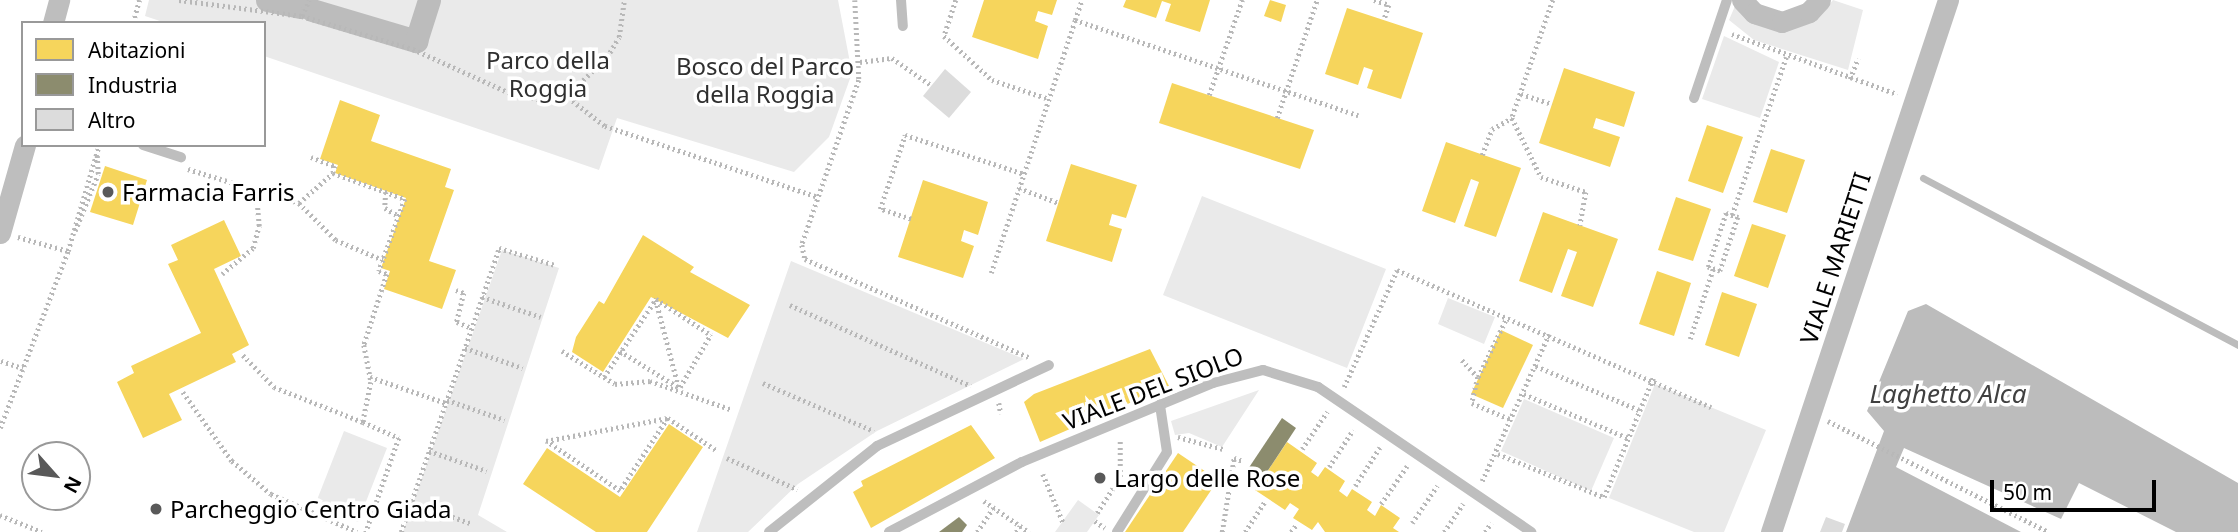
<!DOCTYPE html>
<html>
<head>
<meta charset="utf-8">
<style>
	body { margin:0 }
	#map { position:relative; width:2238px; height:532px; overflow:hidden; background:#fff; font-family:"Noto Sans",sans-serif }
	div>[style] { position:absolute }
	[style*='--x'] { left:calc(var(--x)*1px); top:calc(var(--y)*1px); width:calc(var(--w)*1px); rotate:calc(var(--a)*1deg) }
	.green>* { inset:0; background:#eaeaea }
	.water>* { inset:0; background:#bcbcbc }
	.homes>* { inset:0; background:#f6d55c }
	.industry>* { inset:0; background:#8c8c6e }
	.stream>* { height:7px; margin:-3.5px; padding:0 3.5px; transform-origin:3.5px; border-radius:3.5px; background:#bcbcbc }
	.canal>* { height:23px; margin:-11.5px; padding:0 11.5px; transform-origin:11.5px; border-radius:11.5px; background:#bcbcbc }
	.building>* { inset:0; background:#dcdcdc }
	.path>* { height:4.5px; margin-top:-2.25px; transform-origin:0; background:repeating-linear-gradient(90deg,#b8b8b8 0 2px,transparent 0 5.5px) }
	.service>* { height:10px; margin:-5px; padding:0 5px; transform-origin:5px; border-radius:5px; background:#bebebe }
	.minor>* { height:21px; margin:-10.5px; padding:0 10.5px; transform-origin:10.5px; border-radius:10.5px; background:#bebebe }
	.dots>* { width:19px; height:19px; translate:-50% -50%; box-sizing:border-box; border:4px solid #fff; border-radius:50% }
	span { translate:-50% -50%; white-space:nowrap; text-align:center; line-height:1.15; -webkit-text-stroke:7px #fff; paint-order:stroke }
	.park-label { font-size:24px; color:#2f2f2f }
	.poi-label { font-size:24px; color:#000 }
	.left { translate:0 -50%; text-align:left }
	.street-label { font-size:24px; color:#000 }
	.water-label { font-size:26px; color:#404040; font-style:italic }
	.legend { position:absolute; left:21px; top:21px; width:245px; height:126px; box-sizing:border-box; background:#fff; border:2px solid #999; margin:0; padding:9px 12px; list-style:none; font-size:21px; color:#000 }
	.legend li { display:flex; align-items:center; gap:14px; height:35px }
	.legend b { width:35px; border:2px solid #999 }
	.north { position:absolute; left:21px; top:441px; width:70px; height:70px; box-sizing:border-box; background:#fff; border:2px solid #999; border-radius:50%; rotate:118deg; font-size:19px; font-weight:700; line-height:28px; text-align:center; color:#000 }
	.north::after { content:''; display:block; margin:auto; width:24px; height:32px; background:#595959; clip-path:polygon(50% 0,100% 100%,50% 72%,0 100%) }
	.scale { position:absolute; left:1990px; top:480px; width:166px; height:32px; box-sizing:border-box; border:4px solid #000; border-top:0; padding-left:9px; font-size:21px; line-height:24px; white-space:nowrap; color:#000; -webkit-text-stroke:5px #fff; paint-order:stroke }
</style>
</head>
<body>
<div id="map">
	<div class="green">
		<i style="clip-path:polygon(149px 0,838px 0,852px 73px,829px 137px,794px 172px,617px 118px,599px 170px,264px 56px,264px 23px,166px 23px,145px 16px)"></i>
		<i style="clip-path:polygon(1833px 0,1863px 10px,1848px 70px,1754px 40px,1729px 20px,1735px 6px,1746px 14px,1823px 12px)"></i>
		<i style="clip-path:polygon(1724px 36px,1779px 62px,1760px 118px,1702px 99px)"></i>
		<i style="clip-path:polygon(1202px 196px,1386px 269px,1347px 368px,1163px 295px)"></i>
		<i style="clip-path:polygon(502px 250px,559px 268px,478px 515px,507px 532px,403px 532px)"></i>
		<i style="clip-path:polygon(791px 261px,1024px 359px,877px 431px,798px 484px,748px 532px,697px 532px)"></i>
		<i style="clip-path:polygon(1448px 298px,1495px 317px,1484px 344px,1438px 324px)"></i>
		<i style="clip-path:polygon(1655px 384px,1766px 430px,1724px 532px,1694px 532px,1609px 498px)"></i>
		<i style="clip-path:polygon(1259px 390px,1222px 447px,1189px 433px,1175px 435px,1171px 421px)"></i>
		<i style="clip-path:polygon(1524px 399px,1614px 438px,1591px 491px,1501px 451px)"></i>
		<i style="clip-path:polygon(344px 431px,387px 448px,358px 522px,315px 505px)"></i>
		<i style="clip-path:polygon(1078px 500px,1099px 515px,1087px 532px,1055px 532px)"></i>
	</div>
	<div class="water">
		<i style="clip-path:polygon(1926px 304px,2238px 483px,2238px 532px,2176px 532px,2079px 483px,2061px 519px,1904px 448px,1896px 467px,2021px 532px,1846px 532px,1884px 431px,1867px 411px,1908px 311px)"></i>
	</div>
	<div class="homes">
		<i style="clip-path:polygon(984px 0,1057px 0,1052px 15px,1038px 11px,1035px 21px,1048px 26px,1038px 59px,972px 37px)"></i>
		<i style="clip-path:polygon(1126px 0,1210px 0,1200px 32px,1165px 21px,1171px 4px,1162px 1px,1156px 18px,1123px 7px)"></i>
		<i style="clip-path:polygon(1270px 0,1286px 5px,1281px 22px,1264px 16px)"></i>
		<i style="clip-path:polygon(1347px 8px,1423px 33px,1401px 99px,1367px 88px,1373px 70px,1364px 67px,1358px 85px,1325px 74px)"></i>
		<i style="clip-path:polygon(1564px 68px,1635px 92px,1624px 127px,1596px 118px,1593px 128px,1620px 137px,1610px 167px,1539px 143px)"></i>
		<i style="clip-path:polygon(1172px 83px,1314px 130px,1300px 169px,1159px 123px)"></i>
		<i style="clip-path:polygon(340px 100px,380px 115px,371px 141px,451px 169px,445px 187px,454px 190px,429px 261px,456px 270px,442px 309px,384px 289px,390px 271px,381px 268px,406px 198px,335px 173px,338px 165px,320px 159px)"></i>
		<i style="clip-path:polygon(1707px 125px,1743px 137px,1723px 193px,1688px 181px)"></i>
		<i style="clip-path:polygon(1446px 142px,1521px 168px,1496px 237px,1464px 226px,1479px 182px,1471px 179px,1455px 223px,1422px 211px)"></i>
		<i style="clip-path:polygon(1771px 149px,1805px 160px,1787px 213px,1753px 202px)"></i>
		<i style="clip-path:polygon(1071px 164px,1137px 185px,1126px 218px,1112px 214px,1109px 225px,1122px 229px,1112px 262px,1046px 241px)"></i>
		<i style="clip-path:polygon(105px 166px,147px 180px,133px 225px,90px 212px)"></i>
		<i style="clip-path:polygon(923px 180px,988px 202px,978px 235px,964px 230px,961px 241px,974px 246px,963px 278px,898px 257px)"></i>
		<i style="clip-path:polygon(1676px 197px,1711px 209px,1693px 261px,1658px 250px)"></i>
		<i style="clip-path:polygon(1543px 212px,1618px 239px,1593px 307px,1561px 296px,1577px 252px,1568px 249px,1552px 293px,1519px 281px)"></i>
		<i style="clip-path:polygon(224px 220px,241px 256px,214px 269px,249px 345px,232px 354px,236px 362px,169px 394px,182px 420px,143px 438px,117px 382px,134px 373px,131px 366px,201px 333px,168px 264px,178px 260px,171px 245px)"></i>
		<i style="clip-path:polygon(1752px 224px,1786px 235px,1768px 288px,1734px 276px)"></i>
		<i style="clip-path:polygon(643px 235px,694px 267px,690px 272px,750px 305px,728px 338px,651px 297px,603px 372px,572px 352px,576px 337px,599px 301px,604px 304px)"></i>
		<i style="clip-path:polygon(1657px 271px,1691px 283px,1674px 336px,1639px 324px)"></i>
		<i style="clip-path:polygon(1722px 292px,1757px 304px,1739px 357px,1705px 345px)"></i>
		<i style="clip-path:polygon(1501px 330px,1533px 345px,1503px 408px,1471px 394px)"></i>
		<i style="clip-path:polygon(1150px 349px,1169px 386px,1040px 442px,1024px 402px,1034px 394px)"></i>
		<i style="clip-path:polygon(669px 424px,703px 447px,647px 532px,596px 532px,523px 484px,547px 448px,620px 497px)"></i>
		<i style="clip-path:polygon(971px 425px,995px 458px,871px 528px,853px 492px,863px 486px,861px 481px)"></i>
		<i style="clip-path:polygon(1287px 442px,1317px 463px,1311px 472px,1318px 477px,1325px 467px,1345px 481px,1339px 491px,1347px 497px,1352px 489px,1372px 502px,1367px 510px,1375px 516px,1381px 505px,1400px 518px,1393px 528px,1399px 532px,1325px 532px,1318px 522px,1312px 530px,1293px 518px,1299px 509px,1290px 503px,1285px 510px,1255px 490px)"></i>
		<i style="clip-path:polygon(1178px 453px,1218px 480px,1183px 532px,1125px 532px)"></i>
	</div>
	<div class="industry">
		<i style="clip-path:polygon(1282px 418px,1296px 428px,1263px 478px,1248px 469px)"></i>
		<i style="clip-path:polygon(959px 517px,967px 525px,962px 532px,939px 532px)"></i>
	</div>
	<div class="stream">
		<i style="--x:1923;--y:178;--w:357;--a:27.9"></i>
	</div>
	<div class="canal">
		<i style="--x:267;--y:0;--w:34;--a:12"></i>
		<i style="--x:312;--y:10;--w:109;--a:16.6"></i>
		<i style="--x:416;--y:41;--w:43;--a:-72.4"></i>
	</div>
	<div class="building">
		<i style="clip-path:polygon(945px 69px,971px 92px,949px 118px,923px 96px)"></i>
		<i style="clip-path:polygon(1826px 517px,1845px 524px,1842px 532px,1820px 532px)"></i>
	</div>
	<div class="path">
		<i style="--x:179;--y:0;--w:124;--a:7.4"></i>
		<i style="--x:302;--y:16;--w:116;--a:16.6"></i>
		<i style="--x:413;--y:49;--w:107;--a:24.4"></i>
		<i style="--x:510;--y:93;--w:33;--a:12"></i>
		<i style="--x:542;--y:100;--w:40;--a:-23.4"></i>
		<i style="--x:579;--y:84;--w:39;--a:-44"></i>
		<i style="--x:607;--y:57;--w:23;--a:-59"></i>
		<i style="--x:619;--y:37;--w:37;--a:-82"></i>
		<i style="--x:855;--y:0;--w:80;--a:87.1"></i>
		<i style="--x:859;--y:80;--w:175;--a:109.1"></i>
		<i style="--x:802;--y:245;--w:14;--a:78"></i>
		<i style="--x:805;--y:259;--w:247;--a:23.7"></i>
		<i style="--x:956;--y:0;--w:38;--a:108"></i>
		<i style="--x:944;--y:36;--w:65;--a:42.5"></i>
		<i style="--x:992;--y:80;--w:60;--a:18.4"></i>
		<i style="--x:1374;--y:0;--w:16;--a:18"></i>
		<i style="--x:1389;--y:5;--w:16;--a:108"></i>
		<i style="--x:1553;--y:0;--w:125;--a:109.2"></i>
		<i style="--x:1512;--y:118;--w:66;--a:63.8"></i>
		<i style="--x:1541;--y:177;--w:47;--a:18.4"></i>
		<i style="--x:1586;--y:192;--w:34;--a:100"></i>
		<i style="--x:302;--y:16;--w:17;--a:-66"></i>
		<i style="--x:1075;--y:20;--w:21;--a:-71"></i>
		<i style="--x:133;--y:23;--w:24;--a:-75"></i>
		<i style="--x:1732;--y:34;--w:176;--a:20"></i>
		<i style="--x:860;--y:62;--w:32;--a:-7"></i>
		<i style="--x:892;--y:58;--w:47;--a:34.7"></i>
		<i style="--x:1850;--y:79;--w:22;--a:-69"></i>
		<i style="--x:564;--y:94;--w:52;--a:38"></i>
		<i style="--x:605;--y:126;--w:225;--a:18.4"></i>
		<i style="--x:1521;--y:94;--w:33;--a:18"></i>
		<i style="--x:1209;--y:95;--w:101;--a:-70.8"></i>
		<i style="--x:1277;--y:118;--w:125;--a:-71.3"></i>
		<i style="--x:1482;--y:155;--w:28;--a:-69"></i>
		<i style="--x:1492;--y:129;--w:23;--a:-29"></i>
		<i style="--x:311;--y:157;--w:26;--a:21"></i>
		<i style="--x:335;--y:166;--w:7;--a:106"></i>
		<i style="--x:188;--y:169;--w:116;--a:17"></i>
		<i style="--x:299;--y:203;--w:52;--a:45"></i>
		<i style="--x:336;--y:240;--w:51;--a:23.1"></i>
		<i style="--x:383;--y:260;--w:12;--a:110"></i>
		<i style="--x:379;--y:271;--w:9;--a:21"></i>
		<i style="--x:387;--y:274;--w:75;--a:107.9"></i>
		<i style="--x:364;--y:345;--w:38;--a:79"></i>
		<i style="--x:371;--y:382;--w:41;--a:101.3"></i>
		<i style="--x:363;--y:422;--w:39;--a:24"></i>
		<i style="--x:399;--y:438;--w:100;--a:109.3"></i>
		<i style="--x:1019;--y:188;--w:43;--a:20.6"></i>
		<i style="--x:386;--y:192;--w:16;--a:94"></i>
		<i style="--x:385;--y:208;--w:16;--a:30"></i>
		<i style="--x:299;--y:203;--w:45;--a:-41.4"></i>
		<i style="--x:333;--y:173;--w:77;--a:19.9"></i>
		<i style="--x:405;--y:199;--w:65;--a:109.8"></i>
		<i style="--x:1726;--y:213;--w:13;--a:18"></i>
		<i style="--x:1738;--y:217;--w:57;--a:108.4"></i>
		<i style="--x:1720;--y:271;--w:13;--a:-162"></i>
		<i style="--x:1708;--y:267;--w:57;--a:-71.6"></i>
		<i style="--x:1732;--y:215;--w:167;--a:-71.1"></i>
		<i style="--x:911;--y:219;--w:33;--a:-162"></i>
		<i style="--x:880;--y:209;--w:78;--a:-71.3"></i>
		<i style="--x:905;--y:135;--w:125;--a:18.1"></i>
		<i style="--x:75;--y:231;--w:61;--a:-68"></i>
		<i style="--x:98;--y:174;--w:19;--a:-93"></i>
		<i style="--x:18;--y:237;--w:52;--a:15.6"></i>
		<i style="--x:991;--y:273;--w:267;--a:-71.6"></i>
		<i style="--x:1075;--y:20;--w:299;--a:18.6"></i>
		<i style="--x:222;--y:274;--w:40;--a:-40"></i>
		<i style="--x:253;--y:248;--w:23;--a:-75"></i>
		<i style="--x:259;--y:226;--w:36;--a:-95"></i>
		<i style="--x:456;--y:290;--w:9;--a:21"></i>
		<i style="--x:464;--y:293;--w:30;--a:104"></i>
		<i style="--x:457;--y:322;--w:16;--a:22"></i>
		<i style="--x:482;--y:297;--w:62;--a:18.7"></i>
		<i style="--x:656;--y:300;--w:91;--a:75.4"></i>
		<i style="--x:790;--y:305;--w:198;--a:24.1"></i>
		<i style="--x:1690;--y:339;--w:74;--a:-71.8"></i>
		<i style="--x:465;--y:348;--w:61;--a:19"></i>
		<i style="--x:562;--y:351;--w:62;--a:31.9"></i>
		<i style="--x:615;--y:384;--w:35;--a:-5"></i>
		<i style="--x:650;--y:381;--w:85;--a:19.3"></i>
		<i style="--x:620;--y:351;--w:68;--a:31.8"></i>
		<i style="--x:243;--y:355;--w:45;--a:45.9"></i>
		<i style="--x:274;--y:387;--w:96;--a:21.5"></i>
		<i style="--x:1462;--y:360;--w:23;--a:47"></i>
		<i style="--x:1478;--y:377;--w:27;--a:103"></i>
		<i style="--x:1472;--y:403;--w:43;--a:23"></i>
		<i style="--x:1;--y:361;--w:23;--a:18"></i>
		<i style="--x:1536;--y:366;--w:112;--a:23.1"></i>
		<i style="--x:370;--y:377;--w:80;--a:18.9"></i>
		<i style="--x:446;--y:403;--w:164;--a:-71.1"></i>
		<i style="--x:499;--y:248;--w:59;--a:16.9"></i>
		<i style="--x:604;--y:377;--w:94;--a:-56.3"></i>
		<i style="--x:656;--y:299;--w:66;--a:33.2"></i>
		<i style="--x:1478;--y:377;--w:64;--a:-64.2"></i>
		<i style="--x:763;--y:383;--w:121;--a:23.4"></i>
		<i style="--x:680;--y:387;--w:61;--a:-59.7"></i>
		<i style="--x:1344;--y:387;--w:128;--a:-65.6"></i>
		<i style="--x:1397;--y:270;--w:343;--a:23.6"></i>
		<i style="--x:183;--y:392;--w:85;--a:54.6"></i>
		<i style="--x:232;--y:461;--w:51;--a:40.2"></i>
		<i style="--x:271;--y:494;--w:94;--a:23.8"></i>
		<i style="--x:1524;--y:394;--w:113;--a:22.9"></i>
		<i style="--x:447;--y:400;--w:61;--a:19"></i>
		<i style="--x:999;--y:403;--w:11;--a:80"></i>
		<i style="--x:668;--y:418;--w:87;--a:123.3"></i>
		<i style="--x:620;--y:491;--w:89;--a:-146"></i>
		<i style="--x:546;--y:441;--w:124;--a:-10.7"></i>
		<i style="--x:668;--y:418;--w:58;--a:33.7"></i>
		<i style="--x:1828;--y:421;--w:247;--a:26.7"></i>
		<i style="--x:0;--y:428;--w:190;--a:-69"></i>
		<i style="--x:68;--y:251;--w:110;--a:-73.7"></i>
		<i style="--x:1178;--y:437;--w:47;--a:14.9"></i>
		<i style="--x:1302;--y:449;--w:45;--a:-56"></i>
		<i style="--x:429;--y:451;--w:61;--a:19"></i>
		<i style="--x:1498;--y:454;--w:114;--a:22.1"></i>
		<i style="--x:1604;--y:497;--w:129;--a:-67.6"></i>
		<i style="--x:727;--y:458;--w:77;--a:23.9"></i>
		<i style="--x:1329;--y:467;--w:44;--a:-57"></i>
		<i style="--x:1043;--y:474;--w:52;--a:67.4"></i>
		<i style="--x:1482;--y:481;--w:162;--a:-65.5"></i>
		<i style="--x:1355;--y:486;--w:46;--a:-57.3"></i>
		<i style="--x:984;--y:501;--w:55;--a:34.6"></i>
		<i style="--x:411;--y:502;--w:63;--a:19.6"></i>
		<i style="--x:1381;--y:504;--w:46;--a:-55.6"></i>
		<i style="--x:1097;--y:513;--w:43;--a:-57.4"></i>
		<i style="--x:1120;--y:477;--w:37;--a:-90"></i>
		<i style="--x:0;--y:515;--w:45;--a:22"></i>
		<i style="--x:1095;--y:521;--w:12;--a:35"></i>
		<i style="--x:1412;--y:523;--w:45;--a:-56"></i>
		<i style="--x:401;--y:532;--w:137;--a:-70.8"></i>
		<i style="--x:977;--y:532;--w:29;--a:-56"></i>
		<i style="--x:1016;--y:532;--w:7;--a:-56"></i>
		<i style="--x:1222;--y:532;--w:75;--a:-80.8"></i>
		<i style="--x:1234;--y:458;--w:9;--a:18"></i>
		<i style="--x:1245;--y:532;--w:37;--a:-57"></i>
		<i style="--x:1291;--y:532;--w:9;--a:-54"></i>
		<i style="--x:1444;--y:532;--w:34;--a:-56"></i>
		<i style="--x:1485;--y:532;--w:11;--a:-56"></i>
	</div>
	<div class="service">
		<i style="--x:901;--y:0;--w:26;--a:86"></i>
		<i style="--x:1694;--y:98;--w:103;--a:-71.4"></i>
		<i style="--x:143;--y:145;--w:40;--a:18"></i>
		<i style="--x:769;--y:532;--w:138;--a:-38.5"></i>
		<i style="--x:877;--y:446;--w:190;--a:-25.2"></i>
		<i style="--x:889;--y:532;--w:150;--a:-27.8"></i>
		<i style="--x:1022;--y:462;--w:207;--a:-22.5"></i>
		<i style="--x:1213;--y:383;--w:52;--a:-14.6"></i>
		<i style="--x:1263;--y:370;--w:58;--a:17.2"></i>
		<i style="--x:1318;--y:387;--w:258;--a:34.2"></i>
		<i style="--x:1117;--y:532;--w:94;--a:-58"></i>
		<i style="--x:1167;--y:452;--w:48;--a:-98.5"></i>
	</div>
	<div class="minor">
		<i style="--x:1742;--y:0;--w:18;--a:47"></i>
		<i style="--x:1754;--y:13;--w:29;--a:18"></i>
		<i style="--x:1782;--y:22;--w:29;--a:-20"></i>
		<i style="--x:1809;--y:12;--w:16;--a:-47"></i>
		<i style="--x:53;--y:23;--w:24;--a:-75"></i>
		<i style="--x:0;--y:233;--w:91;--a:-74.1"></i>
		<i style="--x:1771;--y:532;--w:561;--a:-71.6"></i>
	</div>
	<div class="dots">
		<i style="left:108px;top:192px;background:#595959"></i>
		<i style="left:1100px;top:478px;background:#595959"></i>
		<i style="left:156px;top:509px;background:#595959"></i>
	</div>
	<div class="park-label">
		<span style="left:548px;top:74px">Parco della<br>Roggia</span>
		<span style="left:765px;top:80px">Bosco del Parco<br>della Roggia</span>
	</div>
	<div class="poi-label">
		<span class="left" style="left:122px;top:192px">Farmacia Farris</span>
		<span class="left" style="left:1114px;top:478px">Largo delle Rose</span>
		<span class="left" style="left:170px;top:509px">Parcheggio Centro Giada</span>
	</div>
	<div class="street-label">
		<span style="left:1835px;top:258px;rotate:-72deg">VIALE MARIETTI</span>
		<span style="left:1153px;top:388px;rotate:-21deg">VIALE DEL SIOLO</span>
	</div>
	<div class="water-label">
		<span style="left:1948px;top:394px">Laghetto Alca</span>
	</div>
	<ul class="legend">
	<li><b style="height:19px;background:#f6d55c"></b>Abitazioni</li>
	<li><b style="height:19px;background:#8c8c6e"></b>Industria</li>
	<li><b style="height:19px;background:#dcdcdc"></b>Altro</li>
	</ul>
	<div class="north">N</div>
	<div class="scale">50 m</div>
</div>
</body>
</html>
